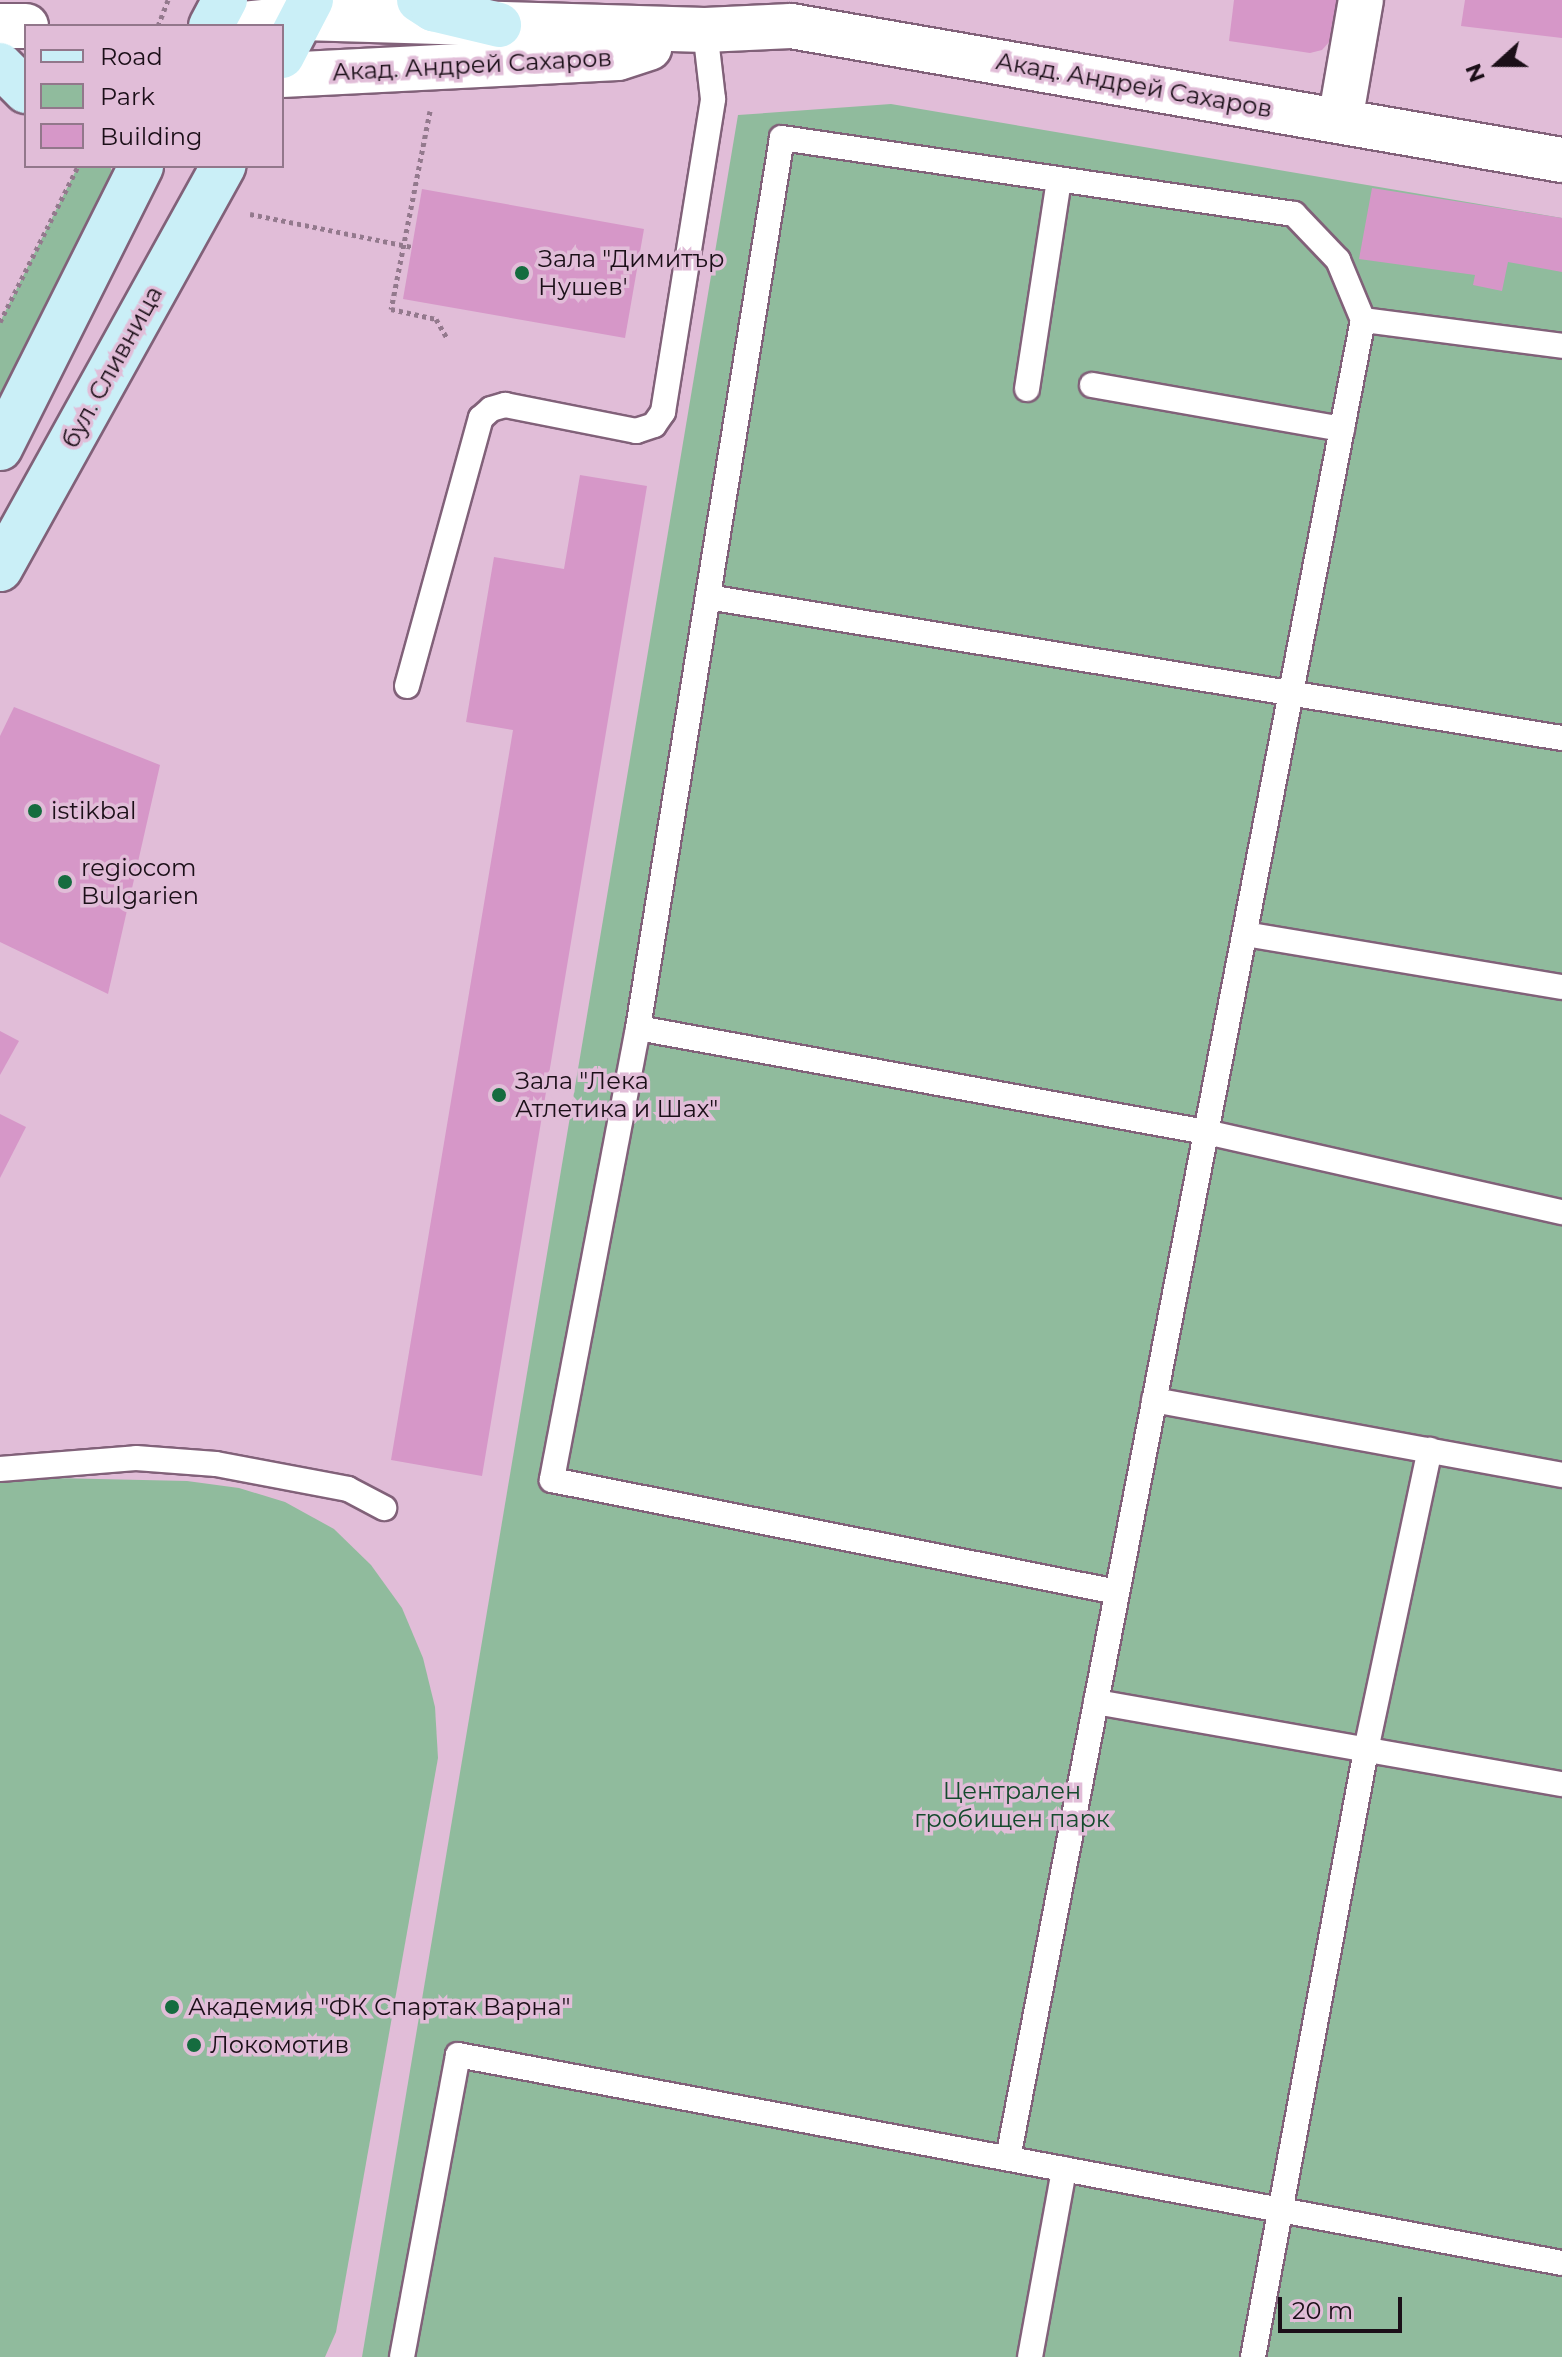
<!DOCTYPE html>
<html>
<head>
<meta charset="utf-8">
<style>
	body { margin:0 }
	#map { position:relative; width:1562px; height:2357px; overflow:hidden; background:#e1bdd8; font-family:Montserrat,sans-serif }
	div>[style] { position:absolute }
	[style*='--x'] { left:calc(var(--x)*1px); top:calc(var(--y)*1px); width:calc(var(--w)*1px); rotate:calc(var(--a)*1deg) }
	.green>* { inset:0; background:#90bb9d }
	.building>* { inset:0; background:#d697c8 }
	.path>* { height:5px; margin-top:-2.5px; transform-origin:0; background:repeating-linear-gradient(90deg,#93798d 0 4px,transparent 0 8px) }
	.roads { filter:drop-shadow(2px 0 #816179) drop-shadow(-2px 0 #816179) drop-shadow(0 2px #816179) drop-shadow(0 -2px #816179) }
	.service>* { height:24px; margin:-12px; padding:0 12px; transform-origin:12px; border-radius:12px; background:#fff }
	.minor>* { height:44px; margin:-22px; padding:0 22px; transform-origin:22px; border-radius:22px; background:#fff }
	.tertiary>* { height:44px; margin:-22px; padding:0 22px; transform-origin:22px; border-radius:22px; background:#fff }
	.secondary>* { height:44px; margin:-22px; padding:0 22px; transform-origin:22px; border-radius:22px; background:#caeff7 }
	.dots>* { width:22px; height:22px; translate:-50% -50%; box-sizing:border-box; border:4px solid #e1bdd8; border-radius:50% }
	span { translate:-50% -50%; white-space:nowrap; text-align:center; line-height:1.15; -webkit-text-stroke:7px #e1bdd8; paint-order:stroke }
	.street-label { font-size:24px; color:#1b0f18 }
	.poi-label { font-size:24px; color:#1b0f18 }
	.left { translate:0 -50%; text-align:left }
	.park-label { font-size:24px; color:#154b2d }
	.legend { position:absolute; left:24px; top:24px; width:260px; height:144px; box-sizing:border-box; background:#e1bdd8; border:2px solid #92778b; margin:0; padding:10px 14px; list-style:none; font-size:24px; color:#1b0f18 }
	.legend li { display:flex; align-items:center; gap:16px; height:40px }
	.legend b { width:40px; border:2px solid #92778b }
	.north { position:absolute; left:1458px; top:24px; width:80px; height:80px; -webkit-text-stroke:6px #e1bdd8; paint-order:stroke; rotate:249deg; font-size:22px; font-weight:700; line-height:32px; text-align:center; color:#1b0f18 }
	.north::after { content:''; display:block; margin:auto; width:28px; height:36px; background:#1b0f18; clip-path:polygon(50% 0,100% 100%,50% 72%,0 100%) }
	.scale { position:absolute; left:1278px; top:2297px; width:124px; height:36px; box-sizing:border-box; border:4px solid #1b0f18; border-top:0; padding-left:10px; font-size:24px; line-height:28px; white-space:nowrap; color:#1b0f18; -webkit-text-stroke:6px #e1bdd8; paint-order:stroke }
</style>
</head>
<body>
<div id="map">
	<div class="green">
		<i style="clip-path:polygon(891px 104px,1562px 218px,1562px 2357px,362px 2357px,738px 115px)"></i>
		<i style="clip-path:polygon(78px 166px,110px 166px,116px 182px,0 448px,0 322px)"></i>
		<i style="clip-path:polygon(54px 1478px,187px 1481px,239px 1488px,285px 1502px,334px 1529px,371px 1565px,402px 1608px,423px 1658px,435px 1707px,438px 1758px,336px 2332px,325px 2357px,0 2357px,0 1483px)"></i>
	</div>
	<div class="building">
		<i style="clip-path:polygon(1234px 0,1338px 0,1330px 41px,1322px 50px,1310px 53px,1229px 41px)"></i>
		<i style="clip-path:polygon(1465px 0,1562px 0,1562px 38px,1461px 26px)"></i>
		<i style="clip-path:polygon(1372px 188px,1562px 218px,1562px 272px,1508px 262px,1502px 291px,1473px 285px,1475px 275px,1359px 259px)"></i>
		<i style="clip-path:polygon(422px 189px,644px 229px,625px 338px,403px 299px)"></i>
		<i style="clip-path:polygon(580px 475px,647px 486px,482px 1476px,391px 1460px,513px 730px,466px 722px,494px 557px,564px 569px)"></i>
		<i style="clip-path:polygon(14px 707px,160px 765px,108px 994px,0 942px,0 736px)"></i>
		<i style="clip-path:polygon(0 1031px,19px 1041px,0 1075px)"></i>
		<i style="clip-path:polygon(0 1114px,26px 1127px,0 1178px)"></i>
	</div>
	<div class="path">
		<i style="--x:158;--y:26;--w:28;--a:-69"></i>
		<i style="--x:430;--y:111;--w:202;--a:101.1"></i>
		<i style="--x:391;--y:309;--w:46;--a:12.5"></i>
		<i style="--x:436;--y:319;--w:22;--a:60"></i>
		<i style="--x:250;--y:214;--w:165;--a:11.5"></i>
		<i style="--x:0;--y:322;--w:174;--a:-63.4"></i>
	</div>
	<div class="roads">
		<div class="service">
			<i style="--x:1363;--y:320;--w:201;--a:7.4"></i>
			<i style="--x:1092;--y:385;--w:254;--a:10"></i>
			<i style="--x:1027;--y:389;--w:212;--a:-81.3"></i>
			<i style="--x:708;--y:597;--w:866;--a:9.38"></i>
			<i style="--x:407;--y:686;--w:278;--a:-74.6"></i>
			<i style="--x:481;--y:418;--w:13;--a:-42"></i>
			<i style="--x:491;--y:409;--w:15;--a:-16"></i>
			<i style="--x:505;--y:405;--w:134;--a:11.2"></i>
			<i style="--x:636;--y:431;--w:19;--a:-18"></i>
			<i style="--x:654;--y:425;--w:16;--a:-55"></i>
			<i style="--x:663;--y:412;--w:317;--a:-80.9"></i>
			<i style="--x:713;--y:99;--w:69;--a:-96.6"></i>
			<i style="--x:1245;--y:934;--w:321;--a:9.5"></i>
			<i style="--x:638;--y:1028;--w:577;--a:10.38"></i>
			<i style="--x:1206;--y:1132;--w:365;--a:12.7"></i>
			<i style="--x:1154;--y:1400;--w:415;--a:10.4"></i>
			<i style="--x:0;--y:1469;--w:136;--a:-4.6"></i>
			<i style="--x:136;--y:1458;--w:80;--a:4.3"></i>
			<i style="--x:216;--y:1464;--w:134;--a:10.7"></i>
			<i style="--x:348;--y:1489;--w:41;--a:27.8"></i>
			<i style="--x:1096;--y:1702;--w:473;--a:10"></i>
			<i style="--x:1008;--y:2158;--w:1872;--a:-79.07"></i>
			<i style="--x:1363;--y:320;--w:65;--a:-112.6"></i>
			<i style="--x:1338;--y:260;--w:64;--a:-133.7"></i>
			<i style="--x:1294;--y:214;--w:518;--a:-171.56"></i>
			<i style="--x:782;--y:138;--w:902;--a:99.19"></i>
			<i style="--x:638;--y:1028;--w:460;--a:100.8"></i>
			<i style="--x:552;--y:1480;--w:576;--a:11.21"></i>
			<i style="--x:402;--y:2357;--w:307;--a:-79.5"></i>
			<i style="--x:458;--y:2055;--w:1123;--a:10.67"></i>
			<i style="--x:1030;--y:2357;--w:191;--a:-79.7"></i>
			<i style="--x:1253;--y:2357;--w:617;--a:-79.45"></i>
			<i style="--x:1366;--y:1750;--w:307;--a:-78"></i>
		</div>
		<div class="minor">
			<i style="--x:1340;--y:121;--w:123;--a:-80.2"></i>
		</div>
		<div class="tertiary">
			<i style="--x:0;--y:26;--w:26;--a:0"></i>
			<i style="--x:223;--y:26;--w:79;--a:-5.8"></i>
			<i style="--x:302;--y:18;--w:403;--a:1.7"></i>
			<i style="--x:705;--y:30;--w:86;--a:-2.7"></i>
			<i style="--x:791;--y:26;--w:783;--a:9.86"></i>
			<i style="--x:282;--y:75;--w:336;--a:-2.9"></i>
			<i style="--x:618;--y:58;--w:33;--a:-18"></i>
		</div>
		<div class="secondary">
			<i style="--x:419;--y:0;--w:17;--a:33"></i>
			<i style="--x:433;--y:9;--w:68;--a:13.6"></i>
			<i style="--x:211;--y:26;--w:30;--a:-62"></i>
			<i style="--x:282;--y:56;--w:63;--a:-62.6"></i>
			<i style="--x:0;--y:65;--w:37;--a:45"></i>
			<i style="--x:0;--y:448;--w:315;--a:-63.4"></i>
			<i style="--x:0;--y:569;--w:461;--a:-61"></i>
		</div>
	</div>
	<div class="dots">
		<i style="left:522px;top:273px;background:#156c3f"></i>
		<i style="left:35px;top:811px;background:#156c3f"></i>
		<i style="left:65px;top:882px;background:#156c3f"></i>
		<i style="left:499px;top:1095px;background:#156c3f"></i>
		<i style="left:172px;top:2007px;background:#156c3f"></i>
		<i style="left:194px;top:2045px;background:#156c3f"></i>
	</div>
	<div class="street-label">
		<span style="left:472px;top:65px;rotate:-3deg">Акад. Андрей Сахаров</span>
		<span style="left:1134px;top:85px;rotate:10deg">Акад. Андрей Сахаров</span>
		<span style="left:112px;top:367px;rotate:-61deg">бул. Сливница</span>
	</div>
	<div class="poi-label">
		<span class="left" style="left:538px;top:273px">Зала "Димитър<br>Нушев'</span>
		<span class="left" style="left:51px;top:811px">istikbal</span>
		<span class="left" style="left:81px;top:882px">regiocom<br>Bulgarien</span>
		<span class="left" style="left:515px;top:1095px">Зала "Лека<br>Атлетика и Шах"</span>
		<span class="left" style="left:188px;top:2007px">Академия "ФК Спартак Варна"</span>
		<span class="left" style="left:210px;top:2045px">Локомотив</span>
	</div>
	<div class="park-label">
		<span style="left:1012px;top:1805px">Централен<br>гробищен парк</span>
	</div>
	<ul class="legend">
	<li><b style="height:10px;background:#caeff7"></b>Road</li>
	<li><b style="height:22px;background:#90bb9d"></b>Park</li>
	<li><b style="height:22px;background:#d697c8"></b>Building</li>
	</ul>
	<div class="north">N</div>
	<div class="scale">20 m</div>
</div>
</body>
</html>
